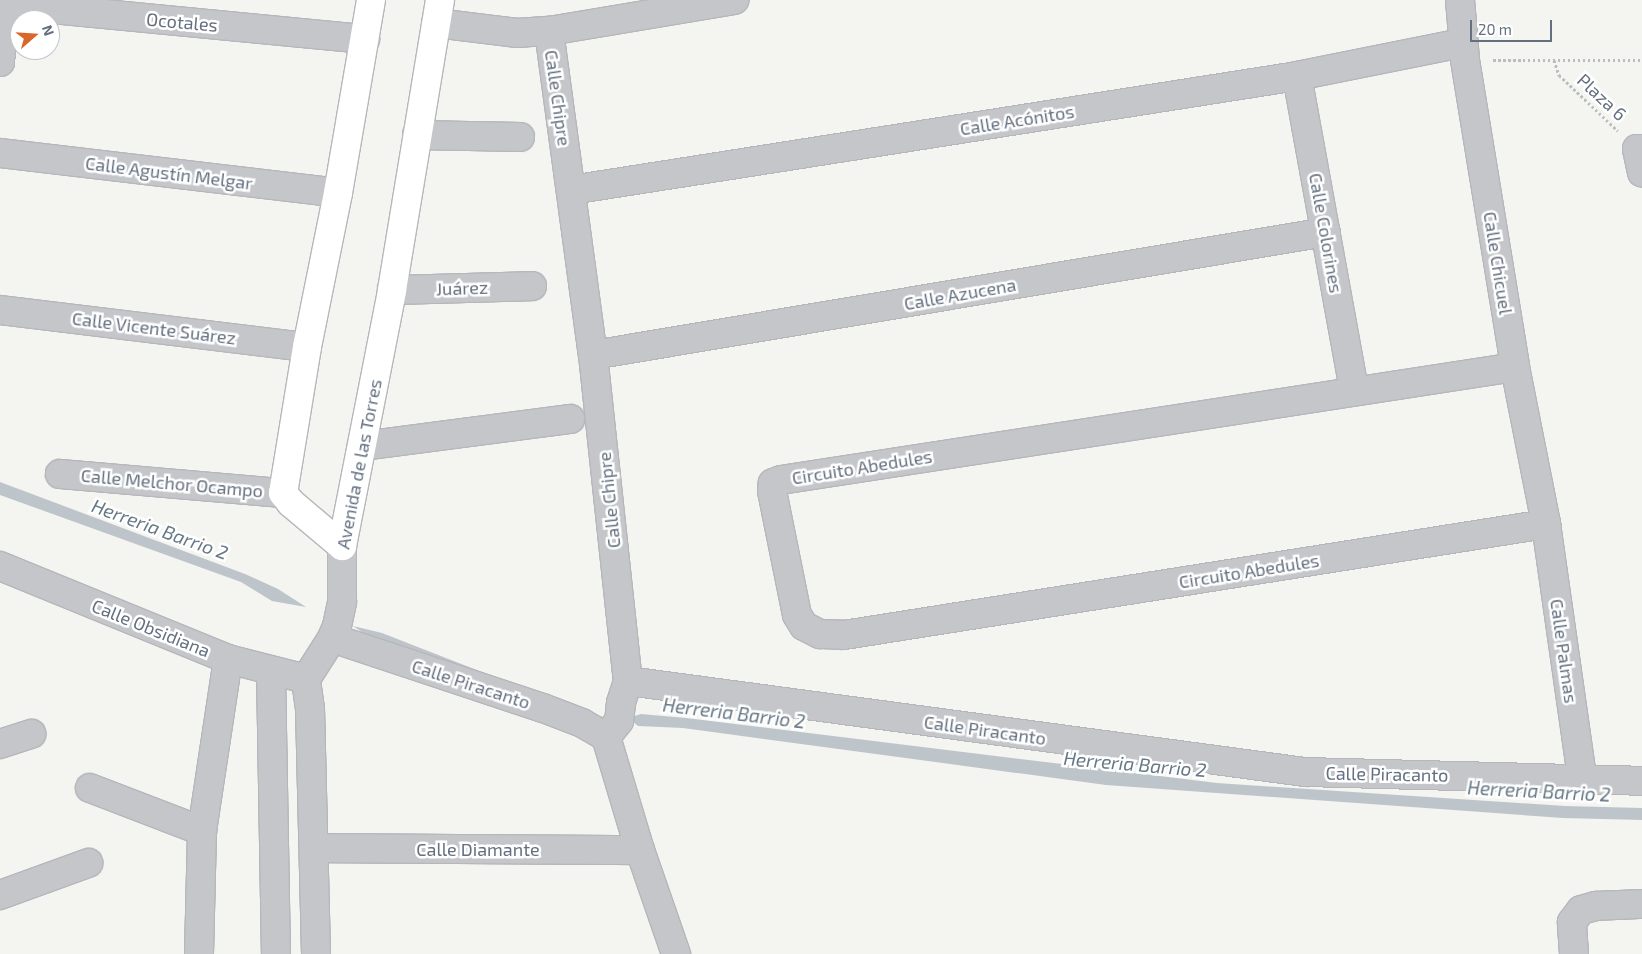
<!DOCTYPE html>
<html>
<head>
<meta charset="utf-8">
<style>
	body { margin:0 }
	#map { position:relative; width:1642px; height:954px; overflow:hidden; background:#f4f4f0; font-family:"Exo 2",sans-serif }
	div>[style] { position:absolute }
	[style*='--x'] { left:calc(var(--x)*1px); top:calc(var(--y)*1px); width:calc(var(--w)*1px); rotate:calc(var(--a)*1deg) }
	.water>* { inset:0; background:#bdc5cb }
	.path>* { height:3px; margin-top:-1.5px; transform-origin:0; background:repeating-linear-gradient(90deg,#bbbdbf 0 2.5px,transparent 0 5px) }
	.roads { filter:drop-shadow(1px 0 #b5b7bb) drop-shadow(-1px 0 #b5b7bb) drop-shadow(0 1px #b5b7bb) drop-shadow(0 -1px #b5b7bb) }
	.minor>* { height:28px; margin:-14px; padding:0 14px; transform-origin:14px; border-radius:14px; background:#c4c6ca }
	.major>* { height:28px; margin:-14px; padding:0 14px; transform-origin:14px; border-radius:14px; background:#fff }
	span { translate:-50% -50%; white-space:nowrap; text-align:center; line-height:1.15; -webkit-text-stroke:5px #fff; paint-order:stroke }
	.street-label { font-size:18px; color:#647080 }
	.water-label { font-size:19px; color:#657885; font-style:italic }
	.north { position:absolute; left:10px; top:10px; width:50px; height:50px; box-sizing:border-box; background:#fff; border:1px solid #c1c6cc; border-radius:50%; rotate:71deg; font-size:14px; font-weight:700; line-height:20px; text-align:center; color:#647080 }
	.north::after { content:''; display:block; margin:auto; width:18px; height:22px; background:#da672a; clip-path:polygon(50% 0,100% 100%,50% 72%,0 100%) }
	.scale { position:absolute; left:1470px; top:20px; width:82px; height:22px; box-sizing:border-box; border:2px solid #647080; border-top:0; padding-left:6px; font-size:15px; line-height:18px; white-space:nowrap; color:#647080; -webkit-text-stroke:4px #fff; paint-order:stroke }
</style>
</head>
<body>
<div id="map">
	<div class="water">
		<i style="clip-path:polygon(0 482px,245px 574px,278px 589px,306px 607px,272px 601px,241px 582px,0 495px)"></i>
		<i style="clip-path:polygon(353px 626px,382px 633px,584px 712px,610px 719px,602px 722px,378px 643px)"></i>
		<i style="clip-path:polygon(641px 714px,686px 718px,1217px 783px,1565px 806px,1642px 808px,1642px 820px,1563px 818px,1106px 785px,683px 728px,638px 726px,628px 718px)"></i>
	</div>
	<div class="path">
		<i style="--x:1493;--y:60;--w:149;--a:0"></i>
		<i style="--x:1554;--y:60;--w:16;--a:72"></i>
		<i style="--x:1559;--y:75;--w:81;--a:43.5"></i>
	</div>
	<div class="roads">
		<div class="minor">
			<i style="--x:1460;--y:0;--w:60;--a:85.2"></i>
			<i style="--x:1465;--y:60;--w:311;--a:80.7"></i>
			<i style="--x:1515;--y:367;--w:160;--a:78.8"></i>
			<i style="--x:1546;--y:524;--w:257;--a:81.9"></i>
			<i style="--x:0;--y:4;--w:367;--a:5.5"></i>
			<i style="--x:436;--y:23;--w:82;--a:7"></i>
			<i style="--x:517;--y:33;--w:32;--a:-4"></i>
			<i style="--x:549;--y:31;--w:188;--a:-9.5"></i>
			<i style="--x:549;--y:31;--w:327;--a:82.3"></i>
			<i style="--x:593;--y:355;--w:328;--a:83.9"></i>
			<i style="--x:628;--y:681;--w:23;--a:108"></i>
			<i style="--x:621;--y:703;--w:18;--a:96"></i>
			<i style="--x:619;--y:721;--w:21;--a:129"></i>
			<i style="--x:606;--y:737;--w:118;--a:73.3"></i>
			<i style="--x:640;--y:850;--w:110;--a:70.9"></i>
			<i style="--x:0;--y:62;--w:57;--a:-84"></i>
			<i style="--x:1297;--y:76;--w:320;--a:79.7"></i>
			<i style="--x:417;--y:135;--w:103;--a:1.1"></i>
			<i style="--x:1642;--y:149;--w:5;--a:180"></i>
			<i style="--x:1637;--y:149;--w:24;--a:78"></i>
			<i style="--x:0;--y:153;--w:340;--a:6.7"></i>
			<i style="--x:571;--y:190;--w:735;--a:-8.92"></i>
			<i style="--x:1297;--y:76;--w:168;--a:-11.3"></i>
			<i style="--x:392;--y:290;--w:140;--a:-1.6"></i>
			<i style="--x:0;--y:310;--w:309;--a:6.9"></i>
			<i style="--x:593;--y:355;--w:743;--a:-9.53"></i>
			<i style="--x:1515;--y:367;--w:743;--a:171.25"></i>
			<i style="--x:781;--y:480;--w:9;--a:159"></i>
			<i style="--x:773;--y:483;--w:8;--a:97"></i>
			<i style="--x:772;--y:491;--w:126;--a:78.6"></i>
			<i style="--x:797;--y:615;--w:13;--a:58"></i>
			<i style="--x:804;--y:626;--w:18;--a:27"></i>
			<i style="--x:820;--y:634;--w:24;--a:2"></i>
			<i style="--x:844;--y:635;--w:711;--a:-8.99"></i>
			<i style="--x:362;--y:446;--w:210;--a:-7.4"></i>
			<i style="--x:60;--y:474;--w:224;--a:4.9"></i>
			<i style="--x:0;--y:566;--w:246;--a:22.2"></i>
			<i style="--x:228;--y:659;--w:81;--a:14.4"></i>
			<i style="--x:332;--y:638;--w:222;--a:18.4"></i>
			<i style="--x:543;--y:708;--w:42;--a:21"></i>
			<i style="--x:582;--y:723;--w:28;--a:30"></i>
			<i style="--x:271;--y:671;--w:283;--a:89"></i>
			<i style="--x:628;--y:681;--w:683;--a:7.66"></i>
			<i style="--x:1305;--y:772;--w:337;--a:1.5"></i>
			<i style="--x:0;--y:744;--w:33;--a:-18"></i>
			<i style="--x:90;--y:788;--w:120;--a:21"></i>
			<i style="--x:315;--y:848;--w:325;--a:0.4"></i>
			<i style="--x:0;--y:895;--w:94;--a:-20"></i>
			<i style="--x:199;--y:954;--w:123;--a:-88.6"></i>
			<i style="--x:202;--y:831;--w:174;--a:-81.4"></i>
			<i style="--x:316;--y:954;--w:245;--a:-91.4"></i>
			<i style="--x:310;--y:709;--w:30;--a:-98"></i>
			<i style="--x:306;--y:679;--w:49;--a:-57.6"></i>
			<i style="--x:332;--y:638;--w:13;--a:-67"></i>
			<i style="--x:337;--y:626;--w:25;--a:-78"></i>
			<i style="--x:342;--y:602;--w:56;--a:-90"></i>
			<i style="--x:1574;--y:954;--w:32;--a:-94"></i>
			<i style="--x:1572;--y:922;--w:15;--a:-53"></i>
			<i style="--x:1581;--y:910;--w:16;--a:-15"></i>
			<i style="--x:1596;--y:906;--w:46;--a:-2.5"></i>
		</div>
		<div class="major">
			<i style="--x:371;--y:0;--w:196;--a:99.7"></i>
			<i style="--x:338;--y:193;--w:157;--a:101.4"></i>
			<i style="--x:307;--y:347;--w:148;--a:99.3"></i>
			<i style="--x:283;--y:493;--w:13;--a:51"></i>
			<i style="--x:291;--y:503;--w:67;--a:40.1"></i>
			<i style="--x:342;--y:546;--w:261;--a:-78.9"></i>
			<i style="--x:392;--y:290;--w:294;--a:-80.6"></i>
		</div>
	</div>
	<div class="street-label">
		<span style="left:182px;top:22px;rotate:5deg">Ocotales</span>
		<span style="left:1602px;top:97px;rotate:43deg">Plaza 6</span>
		<span style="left:558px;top:98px;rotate:82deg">Calle Chipre</span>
		<span style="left:1017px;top:120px;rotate:-9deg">Calle Acónitos</span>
		<span style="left:169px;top:173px;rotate:7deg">Calle Agustín Melgar</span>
		<span style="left:1326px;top:233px;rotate:80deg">Calle Colorines</span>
		<span style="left:1498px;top:263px;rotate:81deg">Calle Chicuel</span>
		<span style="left:462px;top:288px;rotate:-2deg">Juárez</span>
		<span style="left:960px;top:294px;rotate:-10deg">Calle Azucena</span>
		<span style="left:154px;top:328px;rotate:7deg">Calle Vicente Suárez</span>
		<span style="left:359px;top:464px;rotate:-79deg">Avenida de las Torres</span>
		<span style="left:862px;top:467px;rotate:-9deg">Circuito Abedules</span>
		<span style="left:172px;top:483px;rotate:5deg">Calle Melchor Ocampo</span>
		<span style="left:609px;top:500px;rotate:-96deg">Calle Chipre</span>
		<span style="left:1249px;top:571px;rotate:-9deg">Circuito Abedules</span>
		<span style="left:151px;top:628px;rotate:22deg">Calle Obsidiana</span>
		<span style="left:1564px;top:651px;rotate:82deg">Calle Palmas</span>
		<span style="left:471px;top:684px;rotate:18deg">Calle Piracanto</span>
		<span style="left:985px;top:730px;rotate:8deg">Calle Piracanto</span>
		<span style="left:1387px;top:774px;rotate:1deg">Calle Piracanto</span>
		<span style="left:478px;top:849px">Calle Diamante</span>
	</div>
	<div class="water-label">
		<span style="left:160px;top:529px;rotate:20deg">Herreria Barrio 2</span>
		<span style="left:734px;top:713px;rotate:7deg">Herreria Barrio 2</span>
		<span style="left:1135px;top:764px;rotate:5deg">Herreria Barrio 2</span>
		<span style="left:1539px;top:791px;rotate:3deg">Herreria Barrio 2</span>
	</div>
	<div class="north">N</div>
	<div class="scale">20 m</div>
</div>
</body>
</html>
